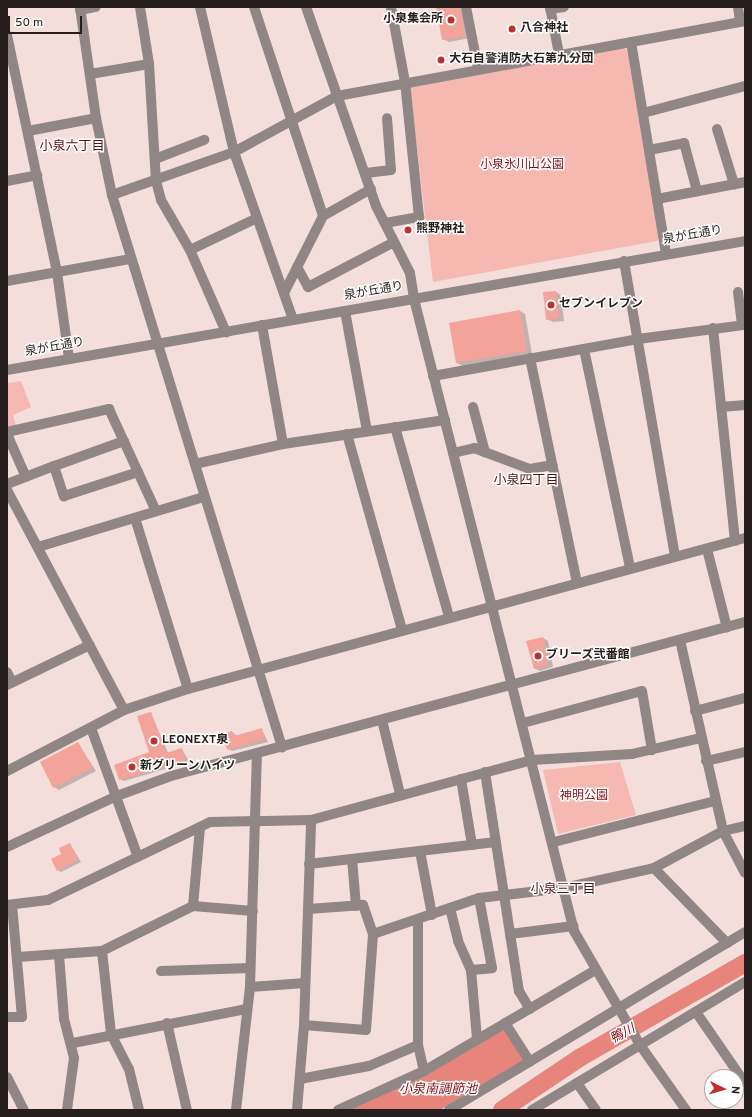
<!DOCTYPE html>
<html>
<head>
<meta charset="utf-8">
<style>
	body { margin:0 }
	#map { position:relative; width:752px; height:1117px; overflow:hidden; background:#f4dedb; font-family:Overpass,"Noto Sans JP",sans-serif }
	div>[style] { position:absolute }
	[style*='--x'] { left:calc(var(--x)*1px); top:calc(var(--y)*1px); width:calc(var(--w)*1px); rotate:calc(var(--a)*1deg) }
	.green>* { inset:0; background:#f6b9b2 }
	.water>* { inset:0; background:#e7847c }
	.shadow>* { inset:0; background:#0003 }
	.river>* { height:18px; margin:-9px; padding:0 9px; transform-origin:9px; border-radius:9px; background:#e7847c }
	.building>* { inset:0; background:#f4a39b }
	.minor>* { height:10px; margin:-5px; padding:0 5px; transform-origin:5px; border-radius:5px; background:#8f8685 }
	.dots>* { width:11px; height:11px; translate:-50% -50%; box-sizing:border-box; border:2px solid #fff; border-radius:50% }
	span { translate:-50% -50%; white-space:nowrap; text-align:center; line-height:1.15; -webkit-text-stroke:3px #fff; paint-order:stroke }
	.poi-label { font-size:12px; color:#261e1d; font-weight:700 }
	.right { translate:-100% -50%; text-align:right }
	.left { translate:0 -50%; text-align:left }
	.park-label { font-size:12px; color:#860e15 }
	.street-label { font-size:12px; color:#261e1d }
	.neighbourhood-label { font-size:13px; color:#561111 }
	.water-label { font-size:13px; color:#860e15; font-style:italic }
	.frame { position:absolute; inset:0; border:8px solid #261e1d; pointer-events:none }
	.north { position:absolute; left:704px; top:1069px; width:40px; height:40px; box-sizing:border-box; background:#fff; border:1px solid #a8a5a5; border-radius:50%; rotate:95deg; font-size:11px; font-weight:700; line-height:16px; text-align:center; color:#261e1d }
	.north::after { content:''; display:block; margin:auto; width:14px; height:18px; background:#be2f2f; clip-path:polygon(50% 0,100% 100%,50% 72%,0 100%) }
	.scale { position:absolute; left:8px; top:16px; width:74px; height:18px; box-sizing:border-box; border:2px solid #261e1d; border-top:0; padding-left:5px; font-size:12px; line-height:14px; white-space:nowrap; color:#261e1d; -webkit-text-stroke:3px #fff; paint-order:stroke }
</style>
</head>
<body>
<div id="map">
	<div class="green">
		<i style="clip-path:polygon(623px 47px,627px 50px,659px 238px,657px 241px,433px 282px,410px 90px,413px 85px)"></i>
		<i style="clip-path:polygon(21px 381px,31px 407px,13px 415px,16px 425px,7px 428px,7px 383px)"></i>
		<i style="clip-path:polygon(620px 762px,636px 815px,558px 834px,543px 770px)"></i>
	</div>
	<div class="water">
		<i style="clip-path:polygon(504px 1029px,523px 1060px,440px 1110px,348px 1110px)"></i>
	</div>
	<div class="shadow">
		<i style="clip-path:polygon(437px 7px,464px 7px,470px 38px,449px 42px,443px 39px)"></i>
		<i style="clip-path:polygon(556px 292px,561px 295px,564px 321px,553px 322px,547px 319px)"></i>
		<i style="clip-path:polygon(520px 311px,525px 314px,532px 354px,463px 366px,457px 363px,451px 323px)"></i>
		<i style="clip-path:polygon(543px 638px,548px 641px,553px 667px,540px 671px,534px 668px)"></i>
		<i style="clip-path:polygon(151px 713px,168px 753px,182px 749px,189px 762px,124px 781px,120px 779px,151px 752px)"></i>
		<i style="clip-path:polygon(262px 730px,268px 742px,232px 751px,228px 749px,232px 732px,237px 736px)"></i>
		<i style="clip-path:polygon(78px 743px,96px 771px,59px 790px,54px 787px)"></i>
		<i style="clip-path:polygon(70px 844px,81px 862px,61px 872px,58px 870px)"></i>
	</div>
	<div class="river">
		<i style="--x:502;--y:1110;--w:95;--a:-33.9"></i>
		<i style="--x:581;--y:1057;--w:189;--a:-29.8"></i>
	</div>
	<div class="building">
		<i style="clip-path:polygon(436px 7px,460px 7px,465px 36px,442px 40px)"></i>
		<i style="clip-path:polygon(556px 291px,559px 318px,546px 320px,543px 292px)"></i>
		<i style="clip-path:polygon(520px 310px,527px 351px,456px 363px,449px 323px)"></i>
		<i style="clip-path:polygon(543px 637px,548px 664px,534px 669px,526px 641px)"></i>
		<i style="clip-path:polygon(151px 712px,166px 753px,182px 748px,186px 761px,119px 780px,114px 765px,149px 752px,137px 716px)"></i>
		<i style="clip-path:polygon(262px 728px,265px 739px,227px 750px,223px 734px,232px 731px,234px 736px)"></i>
		<i style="clip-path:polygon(78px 742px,92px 768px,53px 788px,40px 762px)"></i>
		<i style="clip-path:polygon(70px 843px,78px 860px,57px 871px,51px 859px,61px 854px,59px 848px)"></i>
	</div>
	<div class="minor">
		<i style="--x:80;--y:7;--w:112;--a:81.8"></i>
		<i style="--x:96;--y:118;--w:79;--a:78.3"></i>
		<i style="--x:112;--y:195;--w:578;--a:72.88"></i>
		<i style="--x:140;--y:7;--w:58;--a:81"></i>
		<i style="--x:149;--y:64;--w:117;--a:86.6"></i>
		<i style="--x:156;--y:181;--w:20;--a:75"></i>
		<i style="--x:161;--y:200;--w:58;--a:59.9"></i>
		<i style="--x:190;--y:250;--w:90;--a:66.3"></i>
		<i style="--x:200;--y:7;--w:149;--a:76.8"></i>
		<i style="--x:234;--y:152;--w:178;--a:70.6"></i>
		<i style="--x:254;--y:7;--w:220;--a:71.7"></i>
		<i style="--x:306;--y:7;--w:211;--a:70.6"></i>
		<i style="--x:376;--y:206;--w:75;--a:63.1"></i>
		<i style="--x:410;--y:273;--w:26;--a:81"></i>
		<i style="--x:414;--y:299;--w:652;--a:75.79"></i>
		<i style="--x:574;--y:931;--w:132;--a:59.9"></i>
		<i style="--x:640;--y:1045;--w:80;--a:54.7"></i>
		<i style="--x:466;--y:7;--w:62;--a:78.9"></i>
		<i style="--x:550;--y:7;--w:48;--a:79.2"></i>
		<i style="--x:738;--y:7;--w:14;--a:82"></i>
		<i style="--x:550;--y:9;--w:14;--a:-8"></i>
		<i style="--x:80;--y:10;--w:16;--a:-11"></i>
		<i style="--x:7;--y:35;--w:242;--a:78.1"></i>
		<i style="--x:57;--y:272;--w:88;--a:82.1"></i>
		<i style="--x:631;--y:42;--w:215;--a:80.6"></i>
		<i style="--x:90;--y:74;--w:60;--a:-9.6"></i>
		<i style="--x:643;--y:113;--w:106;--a:-14.8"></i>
		<i style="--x:717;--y:129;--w:58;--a:72.8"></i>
		<i style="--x:28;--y:131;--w:69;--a:-10.8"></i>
		<i style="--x:649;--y:150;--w:36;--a:-11"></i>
		<i style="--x:684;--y:143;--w:50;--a:74.8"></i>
		<i style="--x:155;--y:159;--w:53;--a:-21.2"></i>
		<i style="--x:366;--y:173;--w:25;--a:-7"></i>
		<i style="--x:391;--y:170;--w:52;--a:-94.4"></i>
		<i style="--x:7;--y:181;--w:31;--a:-11"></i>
		<i style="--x:112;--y:195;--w:129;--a:-19.4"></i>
		<i style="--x:234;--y:152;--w:117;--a:-28.5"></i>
		<i style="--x:337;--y:96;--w:415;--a:-10.4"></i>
		<i style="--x:657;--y:199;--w:90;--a:-10.9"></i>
		<i style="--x:385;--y:223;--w:35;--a:-10"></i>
		<i style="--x:419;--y:217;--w:136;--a:-95.9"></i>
		<i style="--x:405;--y:82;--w:76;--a:-100.6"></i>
		<i style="--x:190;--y:250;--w:74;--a:-25.5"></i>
		<i style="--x:624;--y:261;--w:299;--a:80.2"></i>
		<i style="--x:297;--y:267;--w:23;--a:61"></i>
		<i style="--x:308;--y:287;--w:97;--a:-27.6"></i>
		<i style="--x:7;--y:281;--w:126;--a:-10.1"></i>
		<i style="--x:738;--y:292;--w:33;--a:83"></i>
		<i style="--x:284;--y:293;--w:86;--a:-63.1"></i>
		<i style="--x:323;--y:216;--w:55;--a:-29.4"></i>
		<i style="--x:345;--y:311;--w:122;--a:79.6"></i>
		<i style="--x:262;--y:325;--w:121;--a:80"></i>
		<i style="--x:713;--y:328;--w:214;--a:84.1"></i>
		<i style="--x:584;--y:349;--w:224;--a:78.1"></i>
		<i style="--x:530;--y:358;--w:230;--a:78.2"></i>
		<i style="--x:7;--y:370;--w:749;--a:-9.91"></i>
		<i style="--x:433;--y:376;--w:208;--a:-10.2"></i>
		<i style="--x:638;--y:339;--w:108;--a:-7.5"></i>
		<i style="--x:473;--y:407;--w:47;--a:75.1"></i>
		<i style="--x:721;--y:407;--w:24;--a:-5"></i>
		<i style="--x:395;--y:427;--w:198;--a:74.1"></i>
		<i style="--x:7;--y:432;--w:105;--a:-12.7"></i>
		<i style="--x:109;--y:409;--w:112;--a:65.3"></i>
		<i style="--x:7;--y:434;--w:47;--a:66.2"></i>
		<i style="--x:347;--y:434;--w:204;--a:74.3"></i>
		<i style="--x:124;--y:441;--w:74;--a:160.3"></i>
		<i style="--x:54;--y:466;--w:32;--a:72"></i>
		<i style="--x:64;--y:496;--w:78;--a:-18"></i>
		<i style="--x:453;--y:453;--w:22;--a:-13"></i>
		<i style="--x:474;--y:448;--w:60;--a:20.6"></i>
		<i style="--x:530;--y:469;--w:23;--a:-10"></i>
		<i style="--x:195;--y:464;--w:90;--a:-12.8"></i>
		<i style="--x:283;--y:444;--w:164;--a:-8.4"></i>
		<i style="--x:7;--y:484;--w:50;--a:-21"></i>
		<i style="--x:7;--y:490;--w:249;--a:62"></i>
		<i style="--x:135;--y:518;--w:179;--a:72.8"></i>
		<i style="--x:38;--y:547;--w:173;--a:-16.8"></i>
		<i style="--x:707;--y:549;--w:81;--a:75.8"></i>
		<i style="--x:680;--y:640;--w:196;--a:77.3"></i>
		<i style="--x:723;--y:831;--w:47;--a:62.4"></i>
		<i style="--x:7;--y:672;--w:11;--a:63"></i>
		<i style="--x:7;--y:685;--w:92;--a:-25.7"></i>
		<i style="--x:695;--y:711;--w:52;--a:-14.6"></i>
		<i style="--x:382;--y:720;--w:76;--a:76.3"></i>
		<i style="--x:523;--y:723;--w:123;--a:-15.1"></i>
		<i style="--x:642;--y:691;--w:60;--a:80.4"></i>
		<i style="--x:91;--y:728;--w:137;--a:70"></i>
		<i style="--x:706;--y:761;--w:40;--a:-13"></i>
		<i style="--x:7;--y:771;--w:132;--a:-27.5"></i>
		<i style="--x:124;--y:710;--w:67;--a:-18.2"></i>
		<i style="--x:188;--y:689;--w:577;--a:-15.17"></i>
		<i style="--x:485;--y:772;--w:222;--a:81.2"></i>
		<i style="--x:519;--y:991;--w:21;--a:59"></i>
		<i style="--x:461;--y:779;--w:67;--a:80.5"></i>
		<i style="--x:554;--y:842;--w:166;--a:-14.3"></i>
		<i style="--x:7;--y:847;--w:121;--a:-24.9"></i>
		<i style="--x:117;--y:796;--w:58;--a:-20.3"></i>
		<i style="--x:171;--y:776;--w:594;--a:-15.02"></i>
		<i style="--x:420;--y:851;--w:65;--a:79.4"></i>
		<i style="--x:352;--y:859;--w:47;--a:85.1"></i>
		<i style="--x:309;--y:864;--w:188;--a:-6.7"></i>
		<i style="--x:654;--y:868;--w:105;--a:45.8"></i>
		<i style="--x:7;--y:905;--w:41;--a:-7"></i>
		<i style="--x:48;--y:900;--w:180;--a:-25.7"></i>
		<i style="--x:210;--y:822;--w:101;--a:-1.1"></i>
		<i style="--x:311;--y:820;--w:229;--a:-15.2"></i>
		<i style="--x:532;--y:760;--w:100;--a:-3.4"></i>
		<i style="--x:632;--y:754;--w:71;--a:-13.1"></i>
		<i style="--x:193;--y:906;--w:78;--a:-84.9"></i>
		<i style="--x:450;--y:908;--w:34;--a:76"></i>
		<i style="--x:458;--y:941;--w:32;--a:66"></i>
		<i style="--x:471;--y:970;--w:69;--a:85"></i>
		<i style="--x:418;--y:920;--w:125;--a:90"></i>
		<i style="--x:418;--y:1045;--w:27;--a:77"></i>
		<i style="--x:373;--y:934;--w:112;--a:-18.8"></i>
		<i style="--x:479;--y:898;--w:86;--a:-6.7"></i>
		<i style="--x:564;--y:888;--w:92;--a:-12.5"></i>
		<i style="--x:654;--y:868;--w:78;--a:-28.2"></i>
		<i style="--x:723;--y:831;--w:23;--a:-13"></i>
		<i style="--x:510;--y:934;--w:64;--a:-7.2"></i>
		<i style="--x:102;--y:951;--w:83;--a:83.8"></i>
		<i style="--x:111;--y:1034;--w:39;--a:63"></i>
		<i style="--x:129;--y:1069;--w:42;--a:76.3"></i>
		<i style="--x:59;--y:955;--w:64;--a:85.5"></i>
		<i style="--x:64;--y:1019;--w:40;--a:75.6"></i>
		<i style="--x:74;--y:1058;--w:52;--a:97.7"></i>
		<i style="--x:18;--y:957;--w:84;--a:-4.1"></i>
		<i style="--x:102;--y:951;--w:102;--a:-26.3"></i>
		<i style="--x:193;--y:906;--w:60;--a:4.8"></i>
		<i style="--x:471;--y:970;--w:21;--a:-5"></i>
		<i style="--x:492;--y:968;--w:71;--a:-100.5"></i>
		<i style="--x:161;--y:971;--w:89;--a:-1.9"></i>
		<i style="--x:250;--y:987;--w:55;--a:-4.2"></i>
		<i style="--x:696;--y:1012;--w:86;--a:55.4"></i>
		<i style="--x:7;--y:1017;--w:15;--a:0"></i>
		<i style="--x:22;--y:1017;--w:112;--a:-95.1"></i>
		<i style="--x:167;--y:1023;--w:89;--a:77.1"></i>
		<i style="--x:505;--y:1023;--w:46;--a:57.3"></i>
		<i style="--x:304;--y:1025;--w:62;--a:4.6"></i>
		<i style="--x:366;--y:1030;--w:96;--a:-85.8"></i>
		<i style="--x:373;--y:934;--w:31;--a:-109"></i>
		<i style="--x:363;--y:905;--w:55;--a:175.8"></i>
		<i style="--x:73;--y:1043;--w:176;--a:-11.1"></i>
		<i style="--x:7;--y:1077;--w:37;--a:63"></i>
		<i style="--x:300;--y:1079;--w:70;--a:-10.7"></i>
		<i style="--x:369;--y:1066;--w:53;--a:-23.2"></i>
		<i style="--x:577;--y:1083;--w:33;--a:55"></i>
		<i style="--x:236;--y:1110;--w:124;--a:-83.5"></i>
		<i style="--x:250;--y:987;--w:234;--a:-88.3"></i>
		<i style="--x:297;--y:1110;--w:85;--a:-85.3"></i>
		<i style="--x:304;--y:1025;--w:205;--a:-88"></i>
		<i style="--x:338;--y:1110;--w:94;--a:-24.4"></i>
		<i style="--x:424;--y:1071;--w:197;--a:-30.5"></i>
		<i style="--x:449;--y:1110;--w:345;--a:-31"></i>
		<i style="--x:532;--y:1110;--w:249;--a:-31"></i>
	</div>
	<div class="dots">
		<i style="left:451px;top:20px;background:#be2f2f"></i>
		<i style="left:512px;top:29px;background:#be2f2f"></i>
		<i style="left:441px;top:60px;background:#be2f2f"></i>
		<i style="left:408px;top:230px;background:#be2f2f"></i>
		<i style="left:551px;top:305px;background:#be2f2f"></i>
		<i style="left:538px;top:656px;background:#be2f2f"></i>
		<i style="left:154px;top:741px;background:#be2f2f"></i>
		<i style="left:132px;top:767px;background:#be2f2f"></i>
	</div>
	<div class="poi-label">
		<span class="right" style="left:443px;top:20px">小泉集会所</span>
		<span class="left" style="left:520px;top:29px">八合神社</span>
		<span class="left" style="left:449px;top:60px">大石自警消防大石第九分団</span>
		<span class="left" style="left:416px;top:230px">熊野神社</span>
		<span class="left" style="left:559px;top:305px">セブンイレブン</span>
		<span class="left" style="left:546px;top:656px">ブリーズ弐番館</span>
		<span class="left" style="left:162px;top:741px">LEONEXT泉</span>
		<span class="left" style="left:140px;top:767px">新グリーンハイツ</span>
	</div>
	<div class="park-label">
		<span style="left:522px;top:166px">小泉氷川山公園</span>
		<span style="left:584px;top:797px">神明公園</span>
	</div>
	<div class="street-label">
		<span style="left:693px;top:236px;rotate:-10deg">泉が丘通り</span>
		<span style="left:374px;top:292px;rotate:-10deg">泉が丘通り</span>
		<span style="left:55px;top:348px;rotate:-10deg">泉が丘通り</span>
	</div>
	<div class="neighbourhood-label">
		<span style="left:72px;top:147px">小泉六丁目</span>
		<span style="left:526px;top:481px">小泉四丁目</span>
		<span style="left:563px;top:890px">小泉三丁目</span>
	</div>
	<div class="water-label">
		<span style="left:623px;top:1035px;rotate:-28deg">鴨川</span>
		<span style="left:438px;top:1090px">小泉南調節池</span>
	</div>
	<div class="frame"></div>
	<div class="north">N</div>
	<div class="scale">50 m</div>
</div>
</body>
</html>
